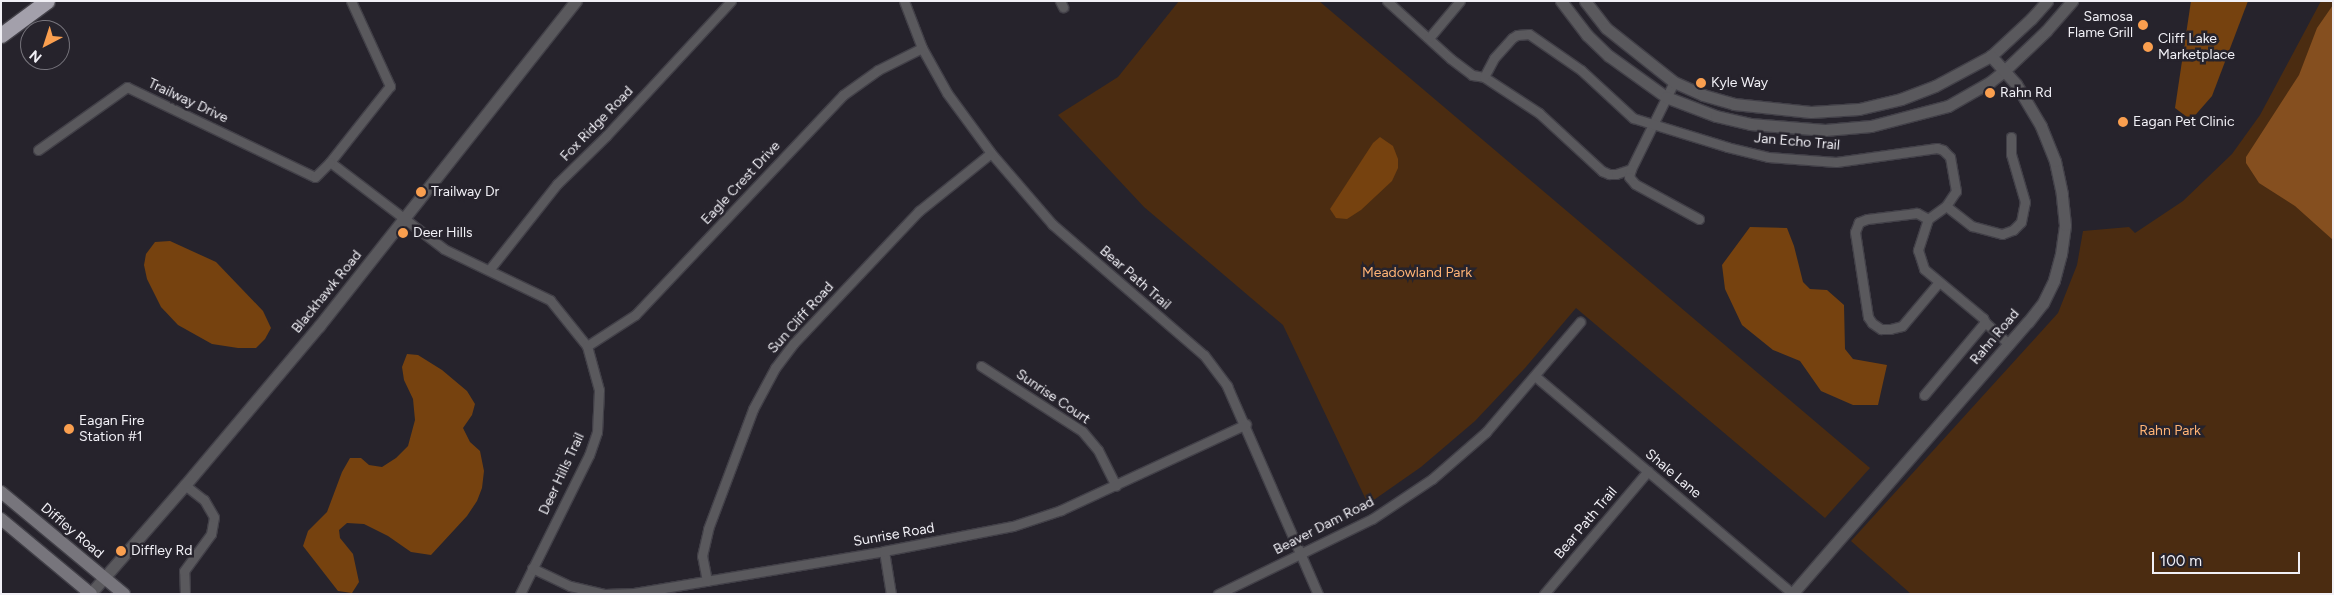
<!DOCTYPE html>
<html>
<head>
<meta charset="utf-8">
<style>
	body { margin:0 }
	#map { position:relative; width:2334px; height:595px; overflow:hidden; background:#26232c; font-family:Figtree,sans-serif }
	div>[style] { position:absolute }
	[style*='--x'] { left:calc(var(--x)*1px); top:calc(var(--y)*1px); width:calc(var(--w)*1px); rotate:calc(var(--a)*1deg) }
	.green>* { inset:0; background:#4b2c11 }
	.forest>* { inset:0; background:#854f1f }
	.water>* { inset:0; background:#76420f }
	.roads { filter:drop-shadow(1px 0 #424048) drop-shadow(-1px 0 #424048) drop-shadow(0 1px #424048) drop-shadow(0 -1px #424048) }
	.minor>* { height:9px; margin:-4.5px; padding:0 4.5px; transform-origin:4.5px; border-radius:4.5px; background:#5a595d }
	.tertiary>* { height:11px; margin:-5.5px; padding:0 5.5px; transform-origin:5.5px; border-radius:5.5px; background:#5a595d }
	.secondary>* { height:12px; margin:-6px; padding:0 6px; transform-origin:6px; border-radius:6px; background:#77757c }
	.motorway>* { height:15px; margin:-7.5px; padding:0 7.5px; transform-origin:7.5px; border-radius:7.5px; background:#a3a0ab }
	.dots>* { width:14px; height:14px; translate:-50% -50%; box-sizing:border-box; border:2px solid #26232c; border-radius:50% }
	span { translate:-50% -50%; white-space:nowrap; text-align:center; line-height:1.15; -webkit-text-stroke:5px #26232c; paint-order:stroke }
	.poi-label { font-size:14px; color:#f1f0f6 }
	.right { translate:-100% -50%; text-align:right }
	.left { translate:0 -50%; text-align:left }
	.street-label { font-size:14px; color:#f1f0f6 }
	.park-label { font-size:14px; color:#ffb375 }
	.frame { position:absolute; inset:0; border:2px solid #f1f0f6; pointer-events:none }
	.north { position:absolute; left:20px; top:20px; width:50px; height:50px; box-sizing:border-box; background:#26232c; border:1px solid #77757d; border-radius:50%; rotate:220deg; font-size:14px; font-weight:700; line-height:20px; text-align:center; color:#f1f0f6 }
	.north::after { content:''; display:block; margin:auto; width:18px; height:22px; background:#fa9f4f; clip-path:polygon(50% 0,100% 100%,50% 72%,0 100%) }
	.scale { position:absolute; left:2152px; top:552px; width:148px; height:22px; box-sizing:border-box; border:2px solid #f1f0f6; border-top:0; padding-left:6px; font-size:15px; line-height:18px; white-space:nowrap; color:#f1f0f6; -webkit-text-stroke:4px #26232c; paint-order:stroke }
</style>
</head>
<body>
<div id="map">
	<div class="green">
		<i style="clip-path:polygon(1179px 1px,1319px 1px,1870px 468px,1825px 518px,1576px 308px,1525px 368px,1475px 421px,1421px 467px,1368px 504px,1283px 325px,1144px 207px,1058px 115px,1118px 77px)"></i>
		<i style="clip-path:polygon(2321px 1px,2333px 1px,2333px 594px,1911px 594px,1851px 541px,2058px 313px,2077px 265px,2083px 231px,2129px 227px,2135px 233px,2183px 201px,2232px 154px,2260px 115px)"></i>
	</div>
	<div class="forest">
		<i style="clip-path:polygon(2333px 5px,2333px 240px,2295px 206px,2259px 183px,2246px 163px,2246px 157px,2299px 75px,2317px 28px)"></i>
	</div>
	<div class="water">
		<i style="clip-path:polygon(2191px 1px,2248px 1px,2212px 96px,2191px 120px,2175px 108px)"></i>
		<i style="clip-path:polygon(1380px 137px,1393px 146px,1398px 159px,1398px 168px,1392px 181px,1361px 210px,1347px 219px,1336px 218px,1330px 209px,1373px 143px)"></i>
		<i style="clip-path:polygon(1750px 227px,1787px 228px,1794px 246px,1803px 282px,1810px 289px,1827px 290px,1844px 305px,1845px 349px,1853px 359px,1887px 365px,1878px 405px,1853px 405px,1821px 391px,1800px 361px,1773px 350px,1742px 325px,1725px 289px,1722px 265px)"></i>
		<i style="clip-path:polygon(170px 241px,216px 262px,263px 311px,271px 328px,265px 339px,256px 348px,238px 348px,212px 344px,178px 325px,161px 307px,147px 279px,144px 265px,146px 254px,155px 242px)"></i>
		<i style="clip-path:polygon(407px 354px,418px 355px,442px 370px,467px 391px,475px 404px,472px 415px,463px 428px,470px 442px,480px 451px,484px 471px,482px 488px,477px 501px,467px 516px,431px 555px,411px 552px,388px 536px,364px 524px,347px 523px,339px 530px,340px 538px,353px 554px,359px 582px,352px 593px,338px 591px,303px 546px,308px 531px,327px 512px,342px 472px,350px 458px,361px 458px,369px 465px,382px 467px,396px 458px,408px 446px,415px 420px,413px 399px,404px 380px,402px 367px)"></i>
	</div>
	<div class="roads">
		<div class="minor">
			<i style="--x:351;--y:1;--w:94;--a:65.4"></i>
			<i style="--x:390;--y:86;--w:97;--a:128.3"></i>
			<i style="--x:330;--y:162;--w:143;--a:37.3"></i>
			<i style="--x:444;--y:249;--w:118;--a:25.7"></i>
			<i style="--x:550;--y:300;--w:59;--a:51.2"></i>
			<i style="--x:587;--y:346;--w:46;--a:74.7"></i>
			<i style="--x:599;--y:390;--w:42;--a:92.7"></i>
			<i style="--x:597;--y:432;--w:24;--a:109"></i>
			<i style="--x:589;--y:455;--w:155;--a:116.4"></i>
			<i style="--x:904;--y:1;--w:50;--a:69"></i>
			<i style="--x:922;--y:48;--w:51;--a:60.9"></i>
			<i style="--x:947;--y:93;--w:74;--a:53.7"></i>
			<i style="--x:991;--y:153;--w:94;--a:49.3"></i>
			<i style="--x:1052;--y:224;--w:201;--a:40.8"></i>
			<i style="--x:1204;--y:355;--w:39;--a:53"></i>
			<i style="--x:1227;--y:386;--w:227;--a:66.4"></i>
			<i style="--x:1060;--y:1;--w:7;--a:63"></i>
			<i style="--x:1387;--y:1;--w:86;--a:42.2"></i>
			<i style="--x:1451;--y:59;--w:26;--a:37"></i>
			<i style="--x:1472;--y:75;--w:12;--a:9"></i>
			<i style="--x:1484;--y:77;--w:66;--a:33.2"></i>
			<i style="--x:1539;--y:113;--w:86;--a:42.6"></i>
			<i style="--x:1602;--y:171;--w:8;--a:23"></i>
			<i style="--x:1609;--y:174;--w:7;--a:0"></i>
			<i style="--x:1616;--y:174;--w:16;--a:-18"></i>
			<i style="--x:1631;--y:169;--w:97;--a:-63.7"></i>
			<i style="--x:1429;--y:38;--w:48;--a:-50"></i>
			<i style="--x:1484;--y:77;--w:21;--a:-62"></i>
			<i style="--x:1494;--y:58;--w:27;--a:-48"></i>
			<i style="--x:1512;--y:38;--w:6;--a:-31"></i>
			<i style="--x:1517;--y:35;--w:12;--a:-5"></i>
			<i style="--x:1529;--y:34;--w:63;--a:34.7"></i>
			<i style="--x:1581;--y:70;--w:71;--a:42.7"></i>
			<i style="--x:1633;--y:118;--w:98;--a:17.1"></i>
			<i style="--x:1727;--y:147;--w:42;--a:13.7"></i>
			<i style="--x:1768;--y:157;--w:68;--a:4.2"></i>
			<i style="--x:1836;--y:162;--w:102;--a:-7.9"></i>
			<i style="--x:1937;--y:148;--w:6;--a:18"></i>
			<i style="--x:1943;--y:150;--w:10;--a:45"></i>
			<i style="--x:1950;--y:157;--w:35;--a:80"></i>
			<i style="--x:1956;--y:191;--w:18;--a:124"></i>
			<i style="--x:1946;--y:206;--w:22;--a:144"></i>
			<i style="--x:1928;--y:219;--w:33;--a:108"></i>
			<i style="--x:1918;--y:250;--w:20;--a:72"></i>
			<i style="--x:1924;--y:269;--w:77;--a:39.7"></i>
			<i style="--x:1983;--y:318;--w:4;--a:63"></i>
			<i style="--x:1985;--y:322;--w:33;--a:43"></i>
			<i style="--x:38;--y:150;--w:109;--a:-35.3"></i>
			<i style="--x:127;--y:87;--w:208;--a:25.6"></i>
			<i style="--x:315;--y:177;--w:21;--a:-45"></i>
			<i style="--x:1631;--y:169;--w:8;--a:104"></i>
			<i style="--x:1629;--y:177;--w:9;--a:49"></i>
			<i style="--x:1635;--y:184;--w:73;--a:28.7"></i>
			<i style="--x:1946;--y:206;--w:33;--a:38"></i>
			<i style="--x:1972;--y:226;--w:31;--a:15"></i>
			<i style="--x:2002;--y:234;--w:12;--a:-20"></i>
			<i style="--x:2013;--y:230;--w:11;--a:-45"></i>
			<i style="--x:2021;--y:222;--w:20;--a:-79"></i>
			<i style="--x:2025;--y:202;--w:50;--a:-106.3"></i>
			<i style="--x:2011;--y:154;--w:17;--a:-90"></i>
			<i style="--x:1928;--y:219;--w:13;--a:-151"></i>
			<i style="--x:1917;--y:213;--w:50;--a:173.2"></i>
			<i style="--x:1867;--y:219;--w:9;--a:159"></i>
			<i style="--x:1859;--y:222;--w:11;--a:112"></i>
			<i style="--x:1855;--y:232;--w:86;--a:81.3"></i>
			<i style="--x:1868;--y:317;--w:7;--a:56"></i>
			<i style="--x:1872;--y:323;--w:11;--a:34"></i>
			<i style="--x:1881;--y:329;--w:9;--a:0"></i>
			<i style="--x:1890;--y:329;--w:12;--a:-14"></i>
			<i style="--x:1902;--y:326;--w:57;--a:-49.9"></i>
			<i style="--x:489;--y:270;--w:110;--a:-51.7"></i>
			<i style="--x:557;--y:184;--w:69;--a:-44.4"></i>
			<i style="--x:606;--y:136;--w:184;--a:-47.2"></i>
			<i style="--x:587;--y:346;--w:57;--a:-32.9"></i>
			<i style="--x:635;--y:315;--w:303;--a:-46.6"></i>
			<i style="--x:843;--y:95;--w:43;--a:-35.5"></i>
			<i style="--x:878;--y:70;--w:49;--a:-26.6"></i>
			<i style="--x:981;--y:366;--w:120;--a:32.8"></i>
			<i style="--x:1082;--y:431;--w:25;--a:50"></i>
			<i style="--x:1098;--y:450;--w:40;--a:63.4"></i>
			<i style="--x:1535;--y:376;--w:338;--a:40.2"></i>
			<i style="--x:1924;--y:395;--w:95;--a:-50.1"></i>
			<i style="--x:884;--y:551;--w:44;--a:80.8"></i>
			<i style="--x:532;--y:568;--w:42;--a:25.3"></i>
			<i style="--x:570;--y:586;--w:36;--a:13"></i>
			<i style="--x:605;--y:594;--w:29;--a:-2"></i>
			<i style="--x:634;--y:593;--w:254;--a:-9.5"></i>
			<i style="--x:884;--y:551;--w:131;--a:-11"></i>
			<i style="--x:1013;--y:526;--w:51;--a:-18.4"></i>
			<i style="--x:1061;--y:510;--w:204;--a:-24.9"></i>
			<i style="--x:707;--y:581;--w:25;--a:-101"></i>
			<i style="--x:702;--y:556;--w:28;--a:-77"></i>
			<i style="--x:708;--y:529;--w:128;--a:-69.4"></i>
			<i style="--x:753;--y:409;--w:47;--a:-61.8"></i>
			<i style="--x:775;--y:368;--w:31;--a:-53"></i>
			<i style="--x:794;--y:343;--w:182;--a:-46.6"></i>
			<i style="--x:919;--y:211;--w:92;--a:-38.9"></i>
			<i style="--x:185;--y:594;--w:23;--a:-92"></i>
			<i style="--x:184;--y:571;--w:46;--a:-53.9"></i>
			<i style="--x:211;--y:534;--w:17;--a:-80"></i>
			<i style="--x:214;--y:517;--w:20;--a:-120"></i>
			<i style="--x:204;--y:500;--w:24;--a:-142"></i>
			<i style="--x:1218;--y:594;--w:171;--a:-26"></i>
			<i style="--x:1372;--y:519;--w:72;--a:-33.7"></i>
			<i style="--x:1432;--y:479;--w:72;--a:-41"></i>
			<i style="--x:1486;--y:432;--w:145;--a:-49.5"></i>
			<i style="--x:1544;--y:594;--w:161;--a:-49.8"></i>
		</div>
		<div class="tertiary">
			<i style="--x:1561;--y:1;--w:43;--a:52.6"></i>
			<i style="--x:1587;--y:35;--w:30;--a:44"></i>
			<i style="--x:1609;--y:56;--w:70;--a:35.7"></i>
			<i style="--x:1666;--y:97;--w:53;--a:20.8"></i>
			<i style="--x:1716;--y:116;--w:35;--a:13"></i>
			<i style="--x:1750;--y:124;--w:75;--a:4.6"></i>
			<i style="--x:1825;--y:130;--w:46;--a:-5"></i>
			<i style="--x:1871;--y:126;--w:80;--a:-14.6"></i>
			<i style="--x:1948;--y:106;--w:48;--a:-29.7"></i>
			<i style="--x:1990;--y:82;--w:18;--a:-38"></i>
			<i style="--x:2004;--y:71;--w:58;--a:-43.6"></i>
			<i style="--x:2046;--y:31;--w:40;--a:-49"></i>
			<i style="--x:1585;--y:1;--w:34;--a:52"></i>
			<i style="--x:1606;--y:28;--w:87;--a:38.5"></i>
			<i style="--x:1674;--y:82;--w:32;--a:24"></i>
			<i style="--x:1703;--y:95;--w:32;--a:16"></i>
			<i style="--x:1734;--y:104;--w:77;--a:5.9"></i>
			<i style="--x:1811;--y:112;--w:48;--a:-3.6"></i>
			<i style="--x:1859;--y:109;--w:43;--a:-13.4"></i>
			<i style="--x:1901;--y:99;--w:36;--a:-21"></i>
			<i style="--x:1935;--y:86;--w:64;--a:-28.2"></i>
			<i style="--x:1991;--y:56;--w:54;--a:-42.8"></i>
			<i style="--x:2031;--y:19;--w:24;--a:-48"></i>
			<i style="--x:90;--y:594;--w:145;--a:-48.9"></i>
			<i style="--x:185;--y:485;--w:208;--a:-49.9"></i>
			<i style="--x:319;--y:326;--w:414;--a:-51.7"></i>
			<i style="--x:1792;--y:594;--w:360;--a:-49.1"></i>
			<i style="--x:2028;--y:322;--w:24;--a:-52"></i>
			<i style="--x:2043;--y:303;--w:25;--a:-64"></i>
			<i style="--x:2054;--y:280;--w:27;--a:-75"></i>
			<i style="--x:2061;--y:254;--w:29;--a:-82"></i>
			<i style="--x:2065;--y:225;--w:31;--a:-96"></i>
			<i style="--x:2062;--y:194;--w:34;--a:-102"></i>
			<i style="--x:2055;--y:161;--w:38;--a:-112"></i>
			<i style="--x:2041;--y:126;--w:49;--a:-120.8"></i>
			<i style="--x:2016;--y:84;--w:38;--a:-132"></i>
		</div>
		<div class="secondary">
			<i style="--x:1;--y:492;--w:160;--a:39.7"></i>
			<i style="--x:1;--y:519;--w:117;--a:39.8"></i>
		</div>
		<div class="motorway">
			<i style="--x:1;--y:35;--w:57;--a:-36.5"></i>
		</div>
	</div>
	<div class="dots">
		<i style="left:2143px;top:25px;background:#fa9f4f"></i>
		<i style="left:2148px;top:47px;background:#fa9f4f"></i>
		<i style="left:1701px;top:83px;background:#fa9f4f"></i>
		<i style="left:1990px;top:93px;background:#fa9f4f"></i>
		<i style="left:2123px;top:122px;background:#fa9f4f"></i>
		<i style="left:421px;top:192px;background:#fa9f4f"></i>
		<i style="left:403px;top:233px;background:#fa9f4f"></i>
		<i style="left:69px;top:429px;background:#fa9f4f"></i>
		<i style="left:121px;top:551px;background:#fa9f4f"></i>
	</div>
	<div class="poi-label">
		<span class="right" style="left:2133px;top:25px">Samosa<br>Flame Grill</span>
		<span class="left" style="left:2158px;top:47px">Cliff Lake<br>Marketplace</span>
		<span class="left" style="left:1711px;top:83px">Kyle Way</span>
		<span class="left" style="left:2000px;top:93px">Rahn Rd</span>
		<span class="left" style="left:2133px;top:122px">Eagan Pet Clinic</span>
		<span class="left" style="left:431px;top:192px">Trailway Dr</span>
		<span class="left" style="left:413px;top:233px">Deer Hills</span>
		<span class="left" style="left:79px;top:429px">Eagan Fire<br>Station #1</span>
		<span class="left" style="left:131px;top:551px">Diffley Rd</span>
	</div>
	<div class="street-label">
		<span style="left:188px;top:101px;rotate:25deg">Trailway Drive</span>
		<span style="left:597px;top:124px;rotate:-46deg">Fox Ridge Road</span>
		<span style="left:1797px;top:142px;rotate:5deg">Jan Echo Trail</span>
		<span style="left:741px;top:183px;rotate:-47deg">Eagle Crest Drive</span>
		<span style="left:1135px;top:278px;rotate:41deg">Bear Path Trail</span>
		<span style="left:327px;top:292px;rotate:-51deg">Blackhawk Road</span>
		<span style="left:801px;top:318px;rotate:-48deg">Sun Cliff Road</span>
		<span style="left:1995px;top:337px;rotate:-50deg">Rahn Road</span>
		<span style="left:1053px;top:397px;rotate:34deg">Sunrise Court</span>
		<span style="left:562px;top:474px;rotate:-65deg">Deer Hills Trail</span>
		<span style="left:1673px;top:474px;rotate:40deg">Shale Lane</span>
		<span style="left:1586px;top:523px;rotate:-50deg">Bear Path Trail</span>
		<span style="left:1324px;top:526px;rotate:-27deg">Beaver Dam Road</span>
		<span style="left:72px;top:531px;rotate:40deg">Diffley Road</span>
		<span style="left:894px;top:535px;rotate:-10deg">Sunrise Road</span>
	</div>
	<div class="park-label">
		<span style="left:1417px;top:273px">Meadowland Park</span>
		<span style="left:2170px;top:431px">Rahn Park</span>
	</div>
	<div class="frame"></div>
	<div class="north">N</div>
	<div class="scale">100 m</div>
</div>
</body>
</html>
